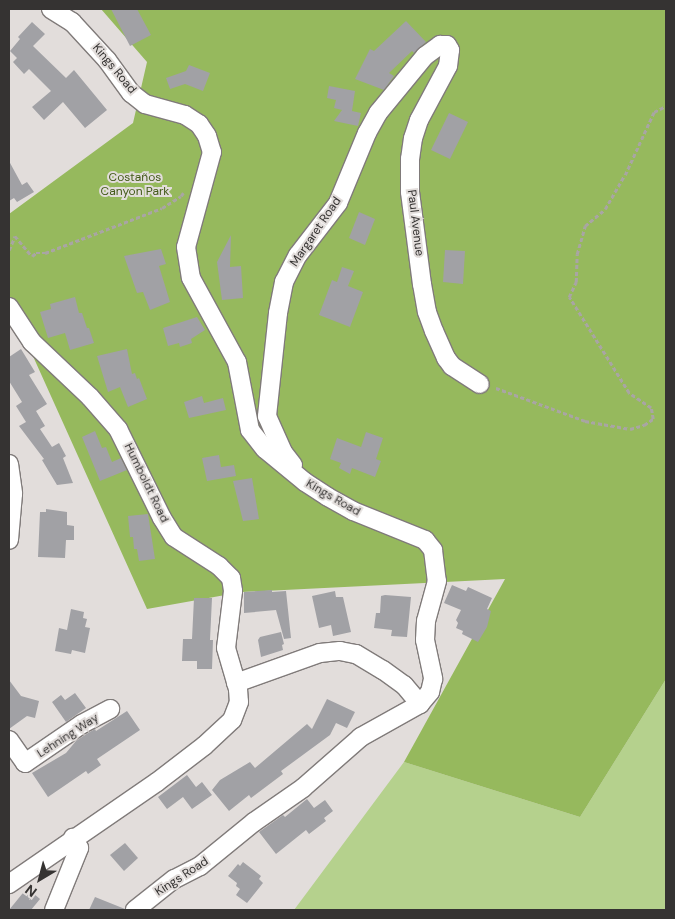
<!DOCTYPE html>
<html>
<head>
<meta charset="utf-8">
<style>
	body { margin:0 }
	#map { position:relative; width:675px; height:919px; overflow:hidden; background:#e2dddb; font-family:"DM Sans",sans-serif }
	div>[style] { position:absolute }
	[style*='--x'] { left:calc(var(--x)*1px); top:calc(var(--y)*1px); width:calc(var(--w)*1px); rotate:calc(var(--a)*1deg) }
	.green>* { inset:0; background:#b5d18d }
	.forest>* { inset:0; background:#96b95d }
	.building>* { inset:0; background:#a1a1a5 }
	.path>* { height:2.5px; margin-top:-1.25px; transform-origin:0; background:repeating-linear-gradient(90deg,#a9a5a4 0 4px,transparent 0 6.5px) }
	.roads { filter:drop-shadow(1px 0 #807b7a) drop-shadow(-1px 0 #807b7a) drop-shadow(0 1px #807b7a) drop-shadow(0 -1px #807b7a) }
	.minor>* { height:18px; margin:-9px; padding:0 9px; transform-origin:9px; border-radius:9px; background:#fff }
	span { translate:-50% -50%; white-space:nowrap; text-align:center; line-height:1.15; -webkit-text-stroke:4px #e2dddb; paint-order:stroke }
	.street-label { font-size:12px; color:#353332 }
	.park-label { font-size:12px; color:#435a19 }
	.frame { position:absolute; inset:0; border:10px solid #353332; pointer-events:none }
	.north { position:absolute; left:15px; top:854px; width:50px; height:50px; -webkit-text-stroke:4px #e2dddb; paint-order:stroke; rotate:217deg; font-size:14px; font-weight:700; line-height:20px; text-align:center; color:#353332 }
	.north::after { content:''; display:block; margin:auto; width:18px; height:22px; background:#353332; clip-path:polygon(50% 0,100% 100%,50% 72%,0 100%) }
</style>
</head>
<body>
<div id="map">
	<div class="green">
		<i style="clip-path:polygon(666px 679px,666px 910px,294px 910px,404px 762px,580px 817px)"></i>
	</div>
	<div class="forest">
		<i style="clip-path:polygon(101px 9px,666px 9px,666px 679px,580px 817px,404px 762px,505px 579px,242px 592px,147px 609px,9px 303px,9px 214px,133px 123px,147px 62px)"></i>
	</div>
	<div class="building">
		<i style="clip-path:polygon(111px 9px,137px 9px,151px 35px,130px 46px)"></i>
		<i style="clip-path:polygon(406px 21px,426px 42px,414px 53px,412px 51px,389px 73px,394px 76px,384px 90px,355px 79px,370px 49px,374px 51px)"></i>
		<i style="clip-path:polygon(32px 22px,45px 34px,33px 46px,66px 78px,74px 70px,107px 110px,85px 128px,63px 102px,44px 120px,32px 107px,51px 91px,29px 69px,24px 74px,13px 62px,17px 58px,10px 51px,20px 39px,18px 37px)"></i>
		<i style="clip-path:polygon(189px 65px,210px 73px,203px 91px,185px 84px,170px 89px,166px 78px,186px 71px)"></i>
		<i style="clip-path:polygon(329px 86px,355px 91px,352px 111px,361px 113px,358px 126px,334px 121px,342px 110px,334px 108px,336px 100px,327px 98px)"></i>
		<i style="clip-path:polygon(449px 113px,468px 122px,450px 159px,431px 150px)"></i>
		<i style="clip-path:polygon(9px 161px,22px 185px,27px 182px,34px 192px,17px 202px,14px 198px,9px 201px)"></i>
		<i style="clip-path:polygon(359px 212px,375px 219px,365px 245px,349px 238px)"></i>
		<i style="clip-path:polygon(231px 235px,230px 267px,241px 266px,243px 298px,222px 300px,217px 262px)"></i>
		<i style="clip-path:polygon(161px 249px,166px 264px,159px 266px,170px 302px,150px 310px,143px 292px,137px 293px,124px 256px)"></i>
		<i style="clip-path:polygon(445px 250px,465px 251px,463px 284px,443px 282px)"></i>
		<i style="clip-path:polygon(342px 267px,354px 271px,348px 286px,363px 292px,350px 327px,319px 315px,332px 280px,337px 282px)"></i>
		<i style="clip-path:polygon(75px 297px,79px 313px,82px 313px,87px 328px,89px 328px,94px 343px,70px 350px,65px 333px,48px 338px,40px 312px,51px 309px,50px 304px)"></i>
		<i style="clip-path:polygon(197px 317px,205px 330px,191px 339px,192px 343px,180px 347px,179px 343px,168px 346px,163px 328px)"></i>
		<i style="clip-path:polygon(21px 349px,35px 372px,29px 375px,47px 404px,36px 411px,45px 426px,40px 429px,52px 447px,59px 443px,66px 456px,63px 458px,73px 483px,57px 485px,42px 460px,44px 459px,19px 426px,26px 422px,16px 406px,22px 402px,9px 381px,9px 357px)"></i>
		<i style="clip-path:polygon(127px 349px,132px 374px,135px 373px,137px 379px,139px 378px,147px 399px,128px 407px,120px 387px,108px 392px,97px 356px)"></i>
		<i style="clip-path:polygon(202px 396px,204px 403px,223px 398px,226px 410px,189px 418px,184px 402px)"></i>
		<i style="clip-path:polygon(95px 431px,102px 448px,106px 447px,112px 462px,121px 458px,127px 470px,100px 481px,82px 437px)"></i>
		<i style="clip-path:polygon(366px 432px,383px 438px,376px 459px,381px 461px,375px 477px,352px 468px,350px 474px,339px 468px,341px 463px,330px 459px,337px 438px,361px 447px)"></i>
		<i style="clip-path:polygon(219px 455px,221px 467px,234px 465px,236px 476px,207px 481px,202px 458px)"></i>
		<i style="clip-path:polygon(252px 478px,259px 519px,243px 521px,233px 481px)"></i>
		<i style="clip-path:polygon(46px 509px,67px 512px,67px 525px,74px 526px,74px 540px,66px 540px,65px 558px,38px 557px,40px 512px,46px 512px)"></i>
		<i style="clip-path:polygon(148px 514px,155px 559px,139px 561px,137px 549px,134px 549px,133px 537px,130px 537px,128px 516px)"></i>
		<i style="clip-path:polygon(452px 585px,466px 591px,468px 587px,492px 598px,487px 609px,491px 611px,487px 627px,478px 642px,462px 634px,463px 631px,456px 628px,458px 623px,456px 620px,461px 610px,444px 603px)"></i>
		<i style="clip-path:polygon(272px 590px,272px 592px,286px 591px,291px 638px,284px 639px,276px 610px,244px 613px,244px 592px)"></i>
		<i style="clip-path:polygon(335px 591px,336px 597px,343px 597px,351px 632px,333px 636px,331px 625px,319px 628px,312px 596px)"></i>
		<i style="clip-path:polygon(385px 595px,411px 597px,407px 637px,391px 636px,392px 630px,374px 628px,376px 613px,380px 613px,381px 596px)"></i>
		<i style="clip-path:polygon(194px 598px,212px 598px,210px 640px,213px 640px,212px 669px,197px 669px,197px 661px,182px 661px,183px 639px,192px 639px)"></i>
		<i style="clip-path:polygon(71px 609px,84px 612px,83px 618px,87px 619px,85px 627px,90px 628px,85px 653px,72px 650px,71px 654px,55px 651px,59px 628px,67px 630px)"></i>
		<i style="clip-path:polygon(281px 632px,284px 644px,282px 645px,283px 650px,261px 657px,258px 640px,260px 637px)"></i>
		<i style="clip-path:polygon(9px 680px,21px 696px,39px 701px,35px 718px,27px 716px,9px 729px)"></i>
		<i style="clip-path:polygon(75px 693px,86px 708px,66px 722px,52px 702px,61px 695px,65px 700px)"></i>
		<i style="clip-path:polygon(327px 699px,355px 712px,347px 728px,336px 723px,330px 735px,281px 771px,283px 774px,251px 798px,249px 795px,229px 811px,212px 790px,220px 780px,250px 762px,255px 768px,307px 724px,312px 729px)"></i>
		<i style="clip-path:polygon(127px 711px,140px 730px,97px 759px,101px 765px,88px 774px,86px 771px,48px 797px,32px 773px,66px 753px,76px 741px,88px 733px,95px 729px,96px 731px)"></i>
		<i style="clip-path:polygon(187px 775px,196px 787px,202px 782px,212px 795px,192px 809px,183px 797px,167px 809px,158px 797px)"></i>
		<i style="clip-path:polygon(307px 799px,314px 808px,325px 800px,333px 811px,324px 818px,326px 821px,309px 834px,306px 830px,276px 854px,259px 832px,283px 815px,285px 817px)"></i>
		<i style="clip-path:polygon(125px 843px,138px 858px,124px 871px,110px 855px)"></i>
		<i style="clip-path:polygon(243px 862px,261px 876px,259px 879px,263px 883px,247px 903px,236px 895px,240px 889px,236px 886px,237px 883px,228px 876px,238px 864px,240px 866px)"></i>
		<i style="clip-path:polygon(27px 888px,40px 899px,31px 910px,9px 910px)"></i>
		<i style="clip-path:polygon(95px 897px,125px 909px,125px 910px,89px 910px)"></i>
	</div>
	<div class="path">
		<i style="--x:9;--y:250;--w:15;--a:-67"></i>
		<i style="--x:15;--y:236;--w:26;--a:50"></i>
		<i style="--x:32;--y:256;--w:5;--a:-37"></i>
		<i style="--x:36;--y:253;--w:9;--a:0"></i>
		<i style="--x:45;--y:253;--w:125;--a:-21"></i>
		<i style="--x:162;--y:208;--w:22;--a:-32"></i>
		<i style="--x:181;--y:196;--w:4;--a:-56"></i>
		<i style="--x:496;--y:388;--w:95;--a:20.3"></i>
		<i style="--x:585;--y:421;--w:46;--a:10.1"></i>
		<i style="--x:630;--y:429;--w:15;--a:-16"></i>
		<i style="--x:644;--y:425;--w:11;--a:-34"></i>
		<i style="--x:653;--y:419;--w:11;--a:-100"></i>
		<i style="--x:651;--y:408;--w:27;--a:-146"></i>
		<i style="--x:629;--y:393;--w:113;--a:-122"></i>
		<i style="--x:569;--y:297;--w:17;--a:-65"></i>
		<i style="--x:576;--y:282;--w:28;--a:-88"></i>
		<i style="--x:577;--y:254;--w:29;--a:-74"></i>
		<i style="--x:585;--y:226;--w:26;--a:-40"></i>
		<i style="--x:605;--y:209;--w:39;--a:-60"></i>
		<i style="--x:625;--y:175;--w:69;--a:-65.3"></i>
		<i style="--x:654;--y:112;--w:13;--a:-27"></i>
	</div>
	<div class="roads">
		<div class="minor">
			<i style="--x:51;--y:9;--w:25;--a:32"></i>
			<i style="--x:72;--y:22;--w:52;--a:47.4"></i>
			<i style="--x:107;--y:60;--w:41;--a:54"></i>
			<i style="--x:131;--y:93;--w:18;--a:38"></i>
			<i style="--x:145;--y:104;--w:41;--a:15.4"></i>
			<i style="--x:185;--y:115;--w:17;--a:33"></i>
			<i style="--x:199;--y:124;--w:14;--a:56"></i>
			<i style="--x:207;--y:136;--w:17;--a:73"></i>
			<i style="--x:212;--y:152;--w:98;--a:105.3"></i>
			<i style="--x:186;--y:247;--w:31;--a:81"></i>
			<i style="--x:191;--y:278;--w:96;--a:61.3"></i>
			<i style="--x:237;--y:362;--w:69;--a:79.2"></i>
			<i style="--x:250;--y:430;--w:24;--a:52"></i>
			<i style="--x:265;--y:449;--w:52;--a:39.5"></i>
			<i style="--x:305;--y:482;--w:27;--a:33"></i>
			<i style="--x:328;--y:497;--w:29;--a:29"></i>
			<i style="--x:353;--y:511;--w:78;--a:21.9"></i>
			<i style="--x:425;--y:540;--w:13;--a:51"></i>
			<i style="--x:433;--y:550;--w:31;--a:83"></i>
			<i style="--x:437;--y:581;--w:41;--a:105.4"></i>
			<i style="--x:426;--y:621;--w:19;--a:93"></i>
			<i style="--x:425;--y:640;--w:40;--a:78"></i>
			<i style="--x:433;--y:679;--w:13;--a:103"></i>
			<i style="--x:430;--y:692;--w:16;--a:130"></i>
			<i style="--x:420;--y:704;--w:68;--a:150.8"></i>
			<i style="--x:361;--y:737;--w:77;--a:138.7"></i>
			<i style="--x:303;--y:788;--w:60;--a:145.2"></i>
			<i style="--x:254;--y:822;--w:70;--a:140.8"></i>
			<i style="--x:200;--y:866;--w:29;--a:153"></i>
			<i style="--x:174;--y:879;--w:50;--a:141.5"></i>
			<i style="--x:9;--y:307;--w:42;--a:56.7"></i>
			<i style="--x:32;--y:342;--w:80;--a:43.5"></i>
			<i style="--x:90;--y:397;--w:43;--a:48.8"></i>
			<i style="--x:118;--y:429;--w:99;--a:63.7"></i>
			<i style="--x:162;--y:518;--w:22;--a:58"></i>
			<i style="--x:174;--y:537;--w:54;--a:32.8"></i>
			<i style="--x:219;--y:566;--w:17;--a:45"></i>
			<i style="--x:231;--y:578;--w:13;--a:81"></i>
			<i style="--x:233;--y:591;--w:57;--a:97"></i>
			<i style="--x:226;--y:648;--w:43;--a:73.7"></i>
			<i style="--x:238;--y:689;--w:13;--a:86"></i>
			<i style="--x:239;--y:702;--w:19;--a:111"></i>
			<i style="--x:232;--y:720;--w:38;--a:137"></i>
			<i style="--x:204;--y:746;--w:59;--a:142.5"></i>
			<i style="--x:157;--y:782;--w:180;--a:145.4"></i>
			<i style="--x:9;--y:464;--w:30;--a:82"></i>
			<i style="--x:13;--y:494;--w:46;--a:95"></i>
			<i style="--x:293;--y:465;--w:16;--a:-128"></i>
			<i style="--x:283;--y:452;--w:39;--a:-114"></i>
			<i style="--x:267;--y:416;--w:104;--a:-83.9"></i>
			<i style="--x:278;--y:313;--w:32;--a:-79"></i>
			<i style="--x:284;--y:282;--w:30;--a:-63"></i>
			<i style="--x:298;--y:255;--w:66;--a:-52.4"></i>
			<i style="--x:338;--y:203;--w:76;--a:-67.5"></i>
			<i style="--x:367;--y:133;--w:23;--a:-61"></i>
			<i style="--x:378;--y:113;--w:74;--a:-50.5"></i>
			<i style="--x:425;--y:56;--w:19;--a:-36"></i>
			<i style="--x:440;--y:45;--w:7;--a:0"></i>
			<i style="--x:447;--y:45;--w:6;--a:59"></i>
			<i style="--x:450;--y:50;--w:16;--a:97"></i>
			<i style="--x:448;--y:66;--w:61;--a:118.2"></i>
			<i style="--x:419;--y:120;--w:19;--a:108"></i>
			<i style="--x:413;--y:138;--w:21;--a:98"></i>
			<i style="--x:410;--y:159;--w:33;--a:90"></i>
			<i style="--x:410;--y:192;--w:93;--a:82.6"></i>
			<i style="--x:422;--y:284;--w:28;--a:80"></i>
			<i style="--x:427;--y:312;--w:20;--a:70"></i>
			<i style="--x:434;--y:331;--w:30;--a:66"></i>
			<i style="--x:446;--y:358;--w:10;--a:53"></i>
			<i style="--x:452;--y:366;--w:33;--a:33"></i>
			<i style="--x:236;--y:683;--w:89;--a:-19.7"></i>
			<i style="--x:320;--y:653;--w:20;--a:-6"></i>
			<i style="--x:340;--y:651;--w:16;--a:11"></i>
			<i style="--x:356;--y:654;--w:31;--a:31"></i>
			<i style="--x:383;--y:670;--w:26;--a:36"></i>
			<i style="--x:404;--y:685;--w:25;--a:50"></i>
			<i style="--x:9;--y:740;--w:28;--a:55"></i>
			<i style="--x:25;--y:763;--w:69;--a:-34.4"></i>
			<i style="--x:82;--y:724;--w:32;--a:-28"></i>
			<i style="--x:54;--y:910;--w:67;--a:-68"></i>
			<i style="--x:79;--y:848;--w:12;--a:-121"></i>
		</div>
	</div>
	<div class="street-label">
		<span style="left:114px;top:69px;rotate:50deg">Kings Road</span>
		<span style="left:415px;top:223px;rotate:83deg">Paul Avenue</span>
		<span style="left:316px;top:232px;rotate:-56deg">Margaret Road</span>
		<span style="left:146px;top:483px;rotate:64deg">Humboldt Road</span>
		<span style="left:333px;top:498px;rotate:30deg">Kings Road</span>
		<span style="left:68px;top:736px;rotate:-33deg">Lehning Way</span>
		<span style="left:182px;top:877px;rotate:-33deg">Kings Road</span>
	</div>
	<div class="park-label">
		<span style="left:135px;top:185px">Costaños<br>Canyon Park</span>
	</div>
	<div class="frame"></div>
	<div class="north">N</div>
</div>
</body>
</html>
